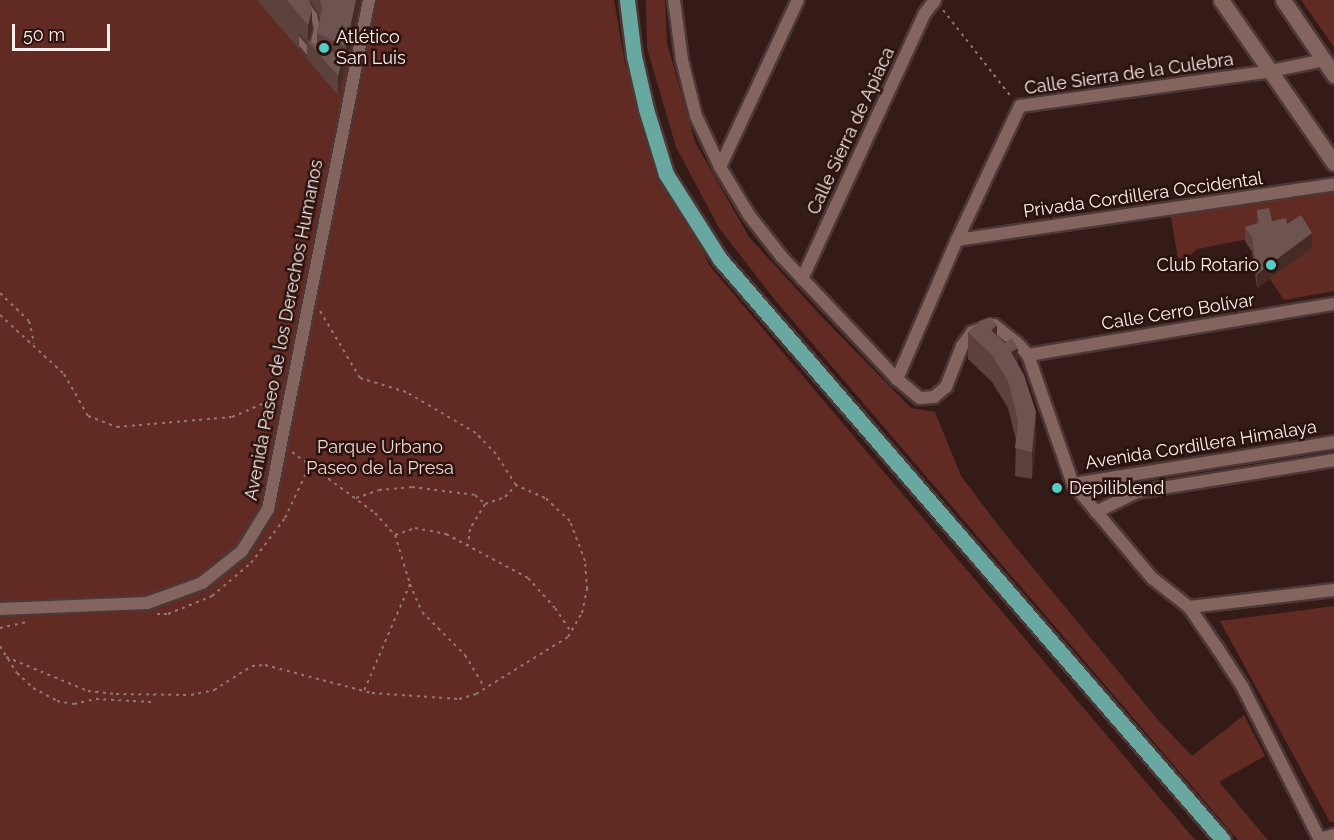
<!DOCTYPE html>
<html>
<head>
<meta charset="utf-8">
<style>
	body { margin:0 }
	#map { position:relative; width:1334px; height:840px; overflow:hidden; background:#351b18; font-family:Raleway,sans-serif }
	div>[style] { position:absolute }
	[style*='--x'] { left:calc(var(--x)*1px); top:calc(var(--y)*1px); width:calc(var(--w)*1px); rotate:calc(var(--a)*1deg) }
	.green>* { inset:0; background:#612b24 }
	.path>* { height:2px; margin-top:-1px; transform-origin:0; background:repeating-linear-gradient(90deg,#8e7976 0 3px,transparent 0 7.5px) }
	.roads { filter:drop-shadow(2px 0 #4d3837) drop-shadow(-2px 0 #4d3837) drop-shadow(0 2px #4d3837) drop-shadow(0 -2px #4d3837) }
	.lane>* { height:6px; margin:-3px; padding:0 3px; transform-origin:3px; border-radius:3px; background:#83645f }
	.street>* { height:12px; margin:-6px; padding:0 6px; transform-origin:6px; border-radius:6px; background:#83645f }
	.secondary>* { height:15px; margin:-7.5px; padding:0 7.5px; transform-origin:7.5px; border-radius:7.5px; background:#83645f }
	.primary>* { height:15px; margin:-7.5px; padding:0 7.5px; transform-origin:7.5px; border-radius:7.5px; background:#69a7a1 }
	.wall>* { inset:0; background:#5c413d }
	.shaded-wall>* { inset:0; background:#452a26 }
	.building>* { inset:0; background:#6e5450 }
	.dots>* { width:16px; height:16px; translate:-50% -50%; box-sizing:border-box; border:3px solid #2a120f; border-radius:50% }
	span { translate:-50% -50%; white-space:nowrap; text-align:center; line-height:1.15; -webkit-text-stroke:5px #2a120f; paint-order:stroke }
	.poi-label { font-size:18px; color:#feefec }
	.left { translate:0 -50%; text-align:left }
	.right { translate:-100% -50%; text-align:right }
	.street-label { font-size:18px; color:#feefec }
	.park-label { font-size:18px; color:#efd6d2 }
	.scale { position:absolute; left:12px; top:24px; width:98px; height:27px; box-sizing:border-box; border:3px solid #feefec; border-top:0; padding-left:8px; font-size:18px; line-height:21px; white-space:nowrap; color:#feefec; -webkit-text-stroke:4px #2a120f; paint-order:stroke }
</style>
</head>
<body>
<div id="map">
	<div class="green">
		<i style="clip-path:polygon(0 0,614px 0,625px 64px,709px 265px,1195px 840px,0 840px)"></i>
		<i style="clip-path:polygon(646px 0,665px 0,667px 43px,695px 142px,749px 237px,821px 316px,911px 408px,935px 412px,961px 476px,1001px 529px,1159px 721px,1192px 756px,1244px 715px,1265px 756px,1219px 782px,1268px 840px,1238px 840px,775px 300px,719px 228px,676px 147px,647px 48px)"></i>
		<i style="clip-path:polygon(1301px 0,1334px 0,1334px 47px)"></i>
		<i style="clip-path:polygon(1334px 190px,1334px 291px,1284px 300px,1270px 279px,1259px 237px,1197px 249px,1179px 265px,1171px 216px)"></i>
		<i style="clip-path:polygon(1334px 606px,1334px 822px,1330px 822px,1220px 621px)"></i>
	</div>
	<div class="path">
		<i style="--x:943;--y:10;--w:112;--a:51.9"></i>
		<i style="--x:0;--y:293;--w:40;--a:44"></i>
		<i style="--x:29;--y:321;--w:23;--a:77"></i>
		<i style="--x:0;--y:315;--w:87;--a:42.7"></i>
		<i style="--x:64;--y:374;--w:48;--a:60.3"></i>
		<i style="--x:88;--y:416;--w:31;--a:21"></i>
		<i style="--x:117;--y:427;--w:115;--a:-5"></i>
		<i style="--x:232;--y:417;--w:50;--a:-23.5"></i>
		<i style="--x:292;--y:452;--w:103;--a:36.3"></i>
		<i style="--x:375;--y:513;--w:30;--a:48"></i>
		<i style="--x:395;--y:535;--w:51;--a:73"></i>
		<i style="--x:410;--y:584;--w:116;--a:113.3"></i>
		<i style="--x:356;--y:498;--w:24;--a:-19"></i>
		<i style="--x:379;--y:490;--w:33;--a:-5"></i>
		<i style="--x:412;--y:487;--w:64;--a:7.2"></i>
		<i style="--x:475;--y:495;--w:13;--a:42"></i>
		<i style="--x:485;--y:504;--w:29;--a:121"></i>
		<i style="--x:470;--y:529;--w:16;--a:97"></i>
		<i style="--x:485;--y:504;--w:21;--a:-19"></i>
		<i style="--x:505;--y:497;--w:16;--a:-47"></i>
		<i style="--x:395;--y:535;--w:21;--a:-19"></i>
		<i style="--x:415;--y:528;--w:32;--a:11"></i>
		<i style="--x:446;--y:534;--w:93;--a:28.2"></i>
		<i style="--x:528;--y:578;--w:40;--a:48"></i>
		<i style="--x:555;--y:608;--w:29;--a:56"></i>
		<i style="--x:410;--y:584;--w:30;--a:67"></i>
		<i style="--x:422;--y:612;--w:61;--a:45"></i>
		<i style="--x:465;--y:655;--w:37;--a:59"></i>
		<i style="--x:157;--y:614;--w:11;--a:0"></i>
		<i style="--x:168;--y:614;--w:48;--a:-22.2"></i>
		<i style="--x:212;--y:596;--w:51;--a:-40.2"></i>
		<i style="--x:251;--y:563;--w:56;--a:-52.9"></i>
		<i style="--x:285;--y:518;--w:59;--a:-64.7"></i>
		<i style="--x:0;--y:628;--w:26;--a:-13"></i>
		<i style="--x:0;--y:646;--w:32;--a:58"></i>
		<i style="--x:17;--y:673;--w:22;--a:43"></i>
		<i style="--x:33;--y:688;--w:27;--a:28"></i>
		<i style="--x:57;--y:701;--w:17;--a:10"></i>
		<i style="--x:74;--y:704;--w:23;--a:-13"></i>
		<i style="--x:96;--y:699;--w:55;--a:3.1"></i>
		<i style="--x:6;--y:657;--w:89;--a:22.5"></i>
		<i style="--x:88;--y:691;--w:28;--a:6"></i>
		<i style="--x:116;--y:694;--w:75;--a:0.8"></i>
		<i style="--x:191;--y:695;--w:24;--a:-12"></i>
		<i style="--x:214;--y:690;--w:45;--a:-32.3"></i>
		<i style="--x:252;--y:666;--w:13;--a:-4"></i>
		<i style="--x:265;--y:665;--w:111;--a:14.7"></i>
		<i style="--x:372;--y:693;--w:87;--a:3.9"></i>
		<i style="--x:459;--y:699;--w:18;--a:-16"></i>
		<i style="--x:476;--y:694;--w:108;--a:-31.8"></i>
		<i style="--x:568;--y:637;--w:28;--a:-60"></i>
		<i style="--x:582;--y:613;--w:25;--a:-78"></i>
		<i style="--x:587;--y:589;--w:28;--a:-94"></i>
		<i style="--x:585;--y:561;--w:43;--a:-110.6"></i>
		<i style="--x:570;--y:521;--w:34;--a:-137"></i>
		<i style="--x:545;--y:498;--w:32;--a:-156"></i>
		<i style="--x:516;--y:485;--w:37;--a:-123"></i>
		<i style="--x:496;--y:454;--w:29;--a:-134"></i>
		<i style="--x:476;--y:433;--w:81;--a:-149.6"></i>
		<i style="--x:406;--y:392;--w:48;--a:-163.1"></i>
		<i style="--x:360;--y:378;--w:78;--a:-120.8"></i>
	</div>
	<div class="roads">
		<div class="lane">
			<i style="--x:303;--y:0;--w:19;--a:54"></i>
			<i style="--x:314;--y:15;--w:14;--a:78"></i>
			<i style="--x:317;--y:29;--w:21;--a:104"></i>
			<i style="--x:295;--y:36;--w:26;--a:50"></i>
		</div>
		<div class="street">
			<i style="--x:674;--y:0;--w:61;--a:82.4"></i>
			<i style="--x:682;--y:60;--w:58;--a:76"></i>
			<i style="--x:696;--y:116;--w:56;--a:64.8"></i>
			<i style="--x:720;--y:167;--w:56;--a:58.9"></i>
			<i style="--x:749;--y:215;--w:52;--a:52"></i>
			<i style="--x:781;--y:256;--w:169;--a:46.7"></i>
			<i style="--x:897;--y:379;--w:30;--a:40"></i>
			<i style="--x:920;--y:398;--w:14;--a:-4"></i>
			<i style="--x:934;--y:397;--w:16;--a:-40"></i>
			<i style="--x:946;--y:387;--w:44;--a:-68.7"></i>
			<i style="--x:962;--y:346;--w:17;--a:-54"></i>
			<i style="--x:972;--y:332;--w:23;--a:-18"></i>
			<i style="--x:994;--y:325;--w:29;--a:38"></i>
			<i style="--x:1017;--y:343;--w:16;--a:47"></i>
			<i style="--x:1028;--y:355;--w:137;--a:70.8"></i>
			<i style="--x:1073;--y:484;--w:123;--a:50"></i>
			<i style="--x:1152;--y:578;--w:47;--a:38.1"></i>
			<i style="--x:1189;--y:607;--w:51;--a:55.4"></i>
			<i style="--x:1218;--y:649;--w:44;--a:57"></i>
			<i style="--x:1242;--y:686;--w:173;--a:63.1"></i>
			<i style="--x:720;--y:167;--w:184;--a:-65"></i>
			<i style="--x:957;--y:240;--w:381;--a:-8.4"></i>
			<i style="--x:802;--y:279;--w:293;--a:-65.2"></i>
			<i style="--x:925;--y:13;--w:16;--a:-52"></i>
			<i style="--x:1028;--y:355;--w:310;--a:-9.5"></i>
			<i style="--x:897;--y:379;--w:151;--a:-66.7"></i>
			<i style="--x:957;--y:240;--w:148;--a:-64.8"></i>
			<i style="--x:1020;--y:106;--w:253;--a:-7.9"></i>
			<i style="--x:1271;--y:71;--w:54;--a:-11.7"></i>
			<i style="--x:1073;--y:484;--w:264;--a:-9.1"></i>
			<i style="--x:1096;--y:512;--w:46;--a:-26"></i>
			<i style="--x:1137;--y:492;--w:200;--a:-9.2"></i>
			<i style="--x:1189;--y:607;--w:146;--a:-6.7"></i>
			<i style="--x:0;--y:609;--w:147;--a:-2.3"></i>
			<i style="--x:147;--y:603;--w:59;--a:-20"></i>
			<i style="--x:202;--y:583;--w:51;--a:-38.7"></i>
			<i style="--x:242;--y:551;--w:49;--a:-58.2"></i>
			<i style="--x:268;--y:509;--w:519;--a:-78.78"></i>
			<i style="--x:1319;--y:839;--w:16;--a:-15"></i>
		</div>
		<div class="secondary">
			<i style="--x:1221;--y:0;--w:198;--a:55.3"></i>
			<i style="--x:1283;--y:0;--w:91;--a:55.8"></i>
		</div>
		<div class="primary">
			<i style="--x:627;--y:0;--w:56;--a:82.9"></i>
			<i style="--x:634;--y:56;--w:54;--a:77.2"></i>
			<i style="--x:646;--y:109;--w:68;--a:72.9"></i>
			<i style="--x:666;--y:174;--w:101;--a:57.6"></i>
			<i style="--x:720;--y:259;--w:768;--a:49.12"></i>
		</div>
	</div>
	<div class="wall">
		<i style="clip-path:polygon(evenodd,257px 0,361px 0,346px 66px,343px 65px,343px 76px,338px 95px,307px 59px,307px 42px,299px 33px,299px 49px,257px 0,309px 0,318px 12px,320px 19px,317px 33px,317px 45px,309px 41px,312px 29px,309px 0)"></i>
		<i style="clip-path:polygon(1257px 210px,1272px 221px,1287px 224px,1312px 248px,1257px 288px,1252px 252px,1245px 241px,1245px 227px,1257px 223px)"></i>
		<i style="clip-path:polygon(968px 332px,997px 336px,1018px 365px,1036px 439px,1032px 479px,1015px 476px,1016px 440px,1008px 408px,992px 382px,968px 359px)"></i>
	</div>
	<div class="shaded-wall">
		<i style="clip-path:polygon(356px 0,361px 0,346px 66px,346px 47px)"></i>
		<i style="clip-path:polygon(312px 10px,312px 29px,308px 44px,308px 25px)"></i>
		<i style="clip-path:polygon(343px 57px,343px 76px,338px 95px,338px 76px)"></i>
		<i style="clip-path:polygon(1312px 233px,1312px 248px,1257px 288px,1257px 274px)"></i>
		<i style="clip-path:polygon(997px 325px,997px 352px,992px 356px,991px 330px)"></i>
		<i style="clip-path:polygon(1018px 348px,1018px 375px,1011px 352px)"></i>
		<i style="clip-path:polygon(1036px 412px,1036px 439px,1032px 479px,1032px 452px)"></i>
	</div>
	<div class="building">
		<i style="clip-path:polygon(287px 0,309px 0,312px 10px,308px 25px)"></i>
		<i style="clip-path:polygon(320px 0,356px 0,346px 47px,317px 33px,322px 9px)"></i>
		<i style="clip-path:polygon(307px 40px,343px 57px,338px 76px)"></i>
		<i style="clip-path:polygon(1269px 208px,1272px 221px,1286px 218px,1287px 224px,1301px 215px,1312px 233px,1257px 274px,1252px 237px,1245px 227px,1259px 223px,1257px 210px)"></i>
		<i style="clip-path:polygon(990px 317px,997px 325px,991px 330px,1005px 343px,1012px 338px,1018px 348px,1011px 352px,1024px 375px,1036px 412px,1032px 452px,1015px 448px,1018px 421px,1008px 381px,992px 355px,968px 332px,980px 321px)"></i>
	</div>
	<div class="dots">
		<i style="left:324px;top:48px;background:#54cdc7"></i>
		<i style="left:1271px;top:265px;background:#54cdc7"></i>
		<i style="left:1057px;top:488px;background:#54cdc7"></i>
	</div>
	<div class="poi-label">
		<span class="left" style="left:336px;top:48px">Atlético<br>San Luis</span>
		<span class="right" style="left:1259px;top:265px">Club Rotario</span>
		<span class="left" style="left:1069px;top:488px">Depiliblend</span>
	</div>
	<div class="street-label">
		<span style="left:1129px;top:74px;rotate:-8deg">Calle Sierra de la Culebra</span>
		<span style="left:851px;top:131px;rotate:-65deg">Calle Sierra de Apiaca</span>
		<span style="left:1143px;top:195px;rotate:-8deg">Privada Cordillera Occidental</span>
		<span style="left:1178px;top:312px;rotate:-9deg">Calle Cerro Bolívar</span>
		<span style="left:284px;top:330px;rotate:-79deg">Avenida Paseo de los Derechos Humanos</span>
		<span style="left:1201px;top:445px;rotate:-9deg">Avenida Cordillera Himalaya</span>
	</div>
	<div class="park-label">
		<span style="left:380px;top:458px">Parque Urbano<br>Paseo de la Presa</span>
	</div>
	<div class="scale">50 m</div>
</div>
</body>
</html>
